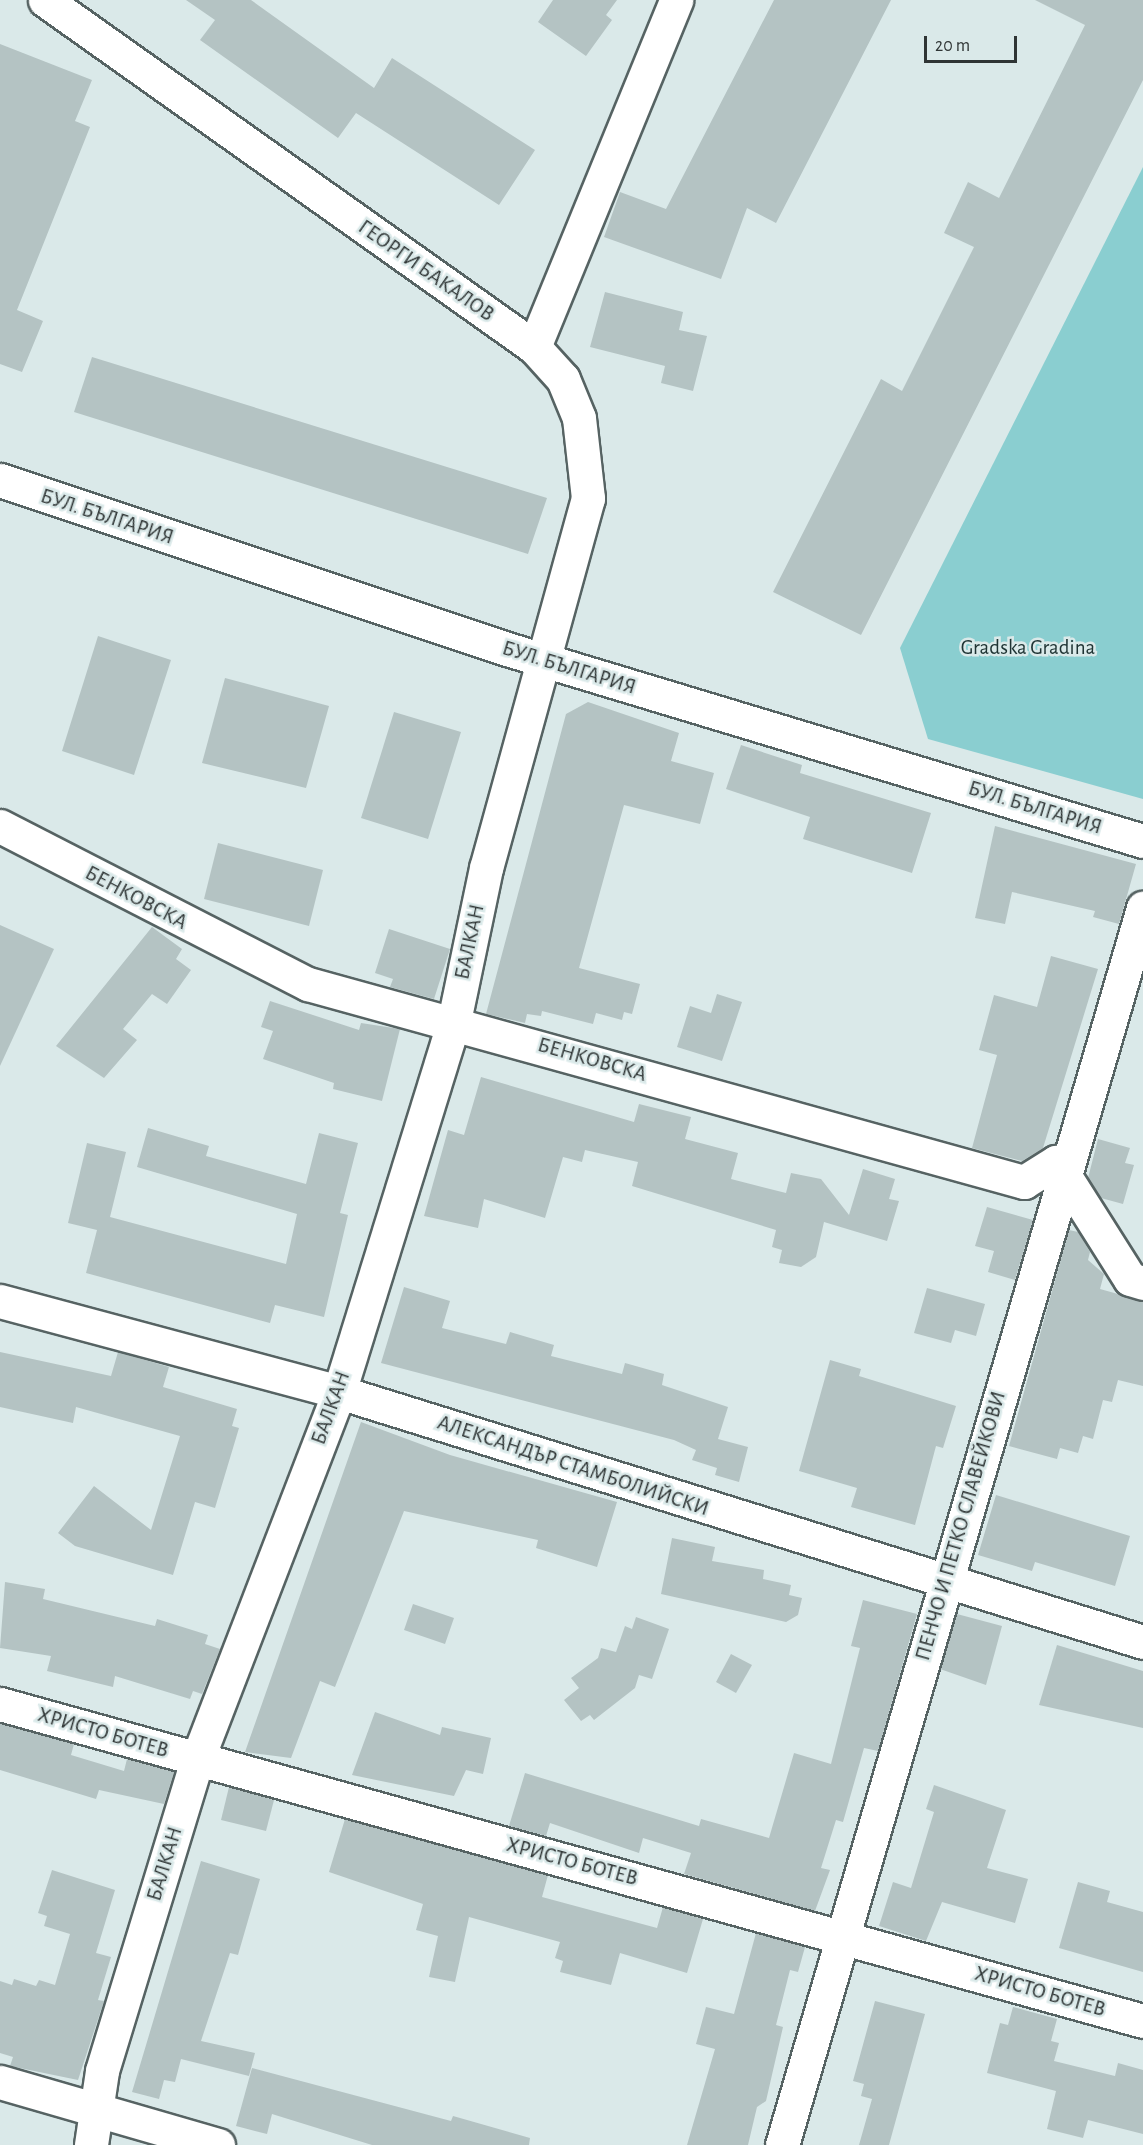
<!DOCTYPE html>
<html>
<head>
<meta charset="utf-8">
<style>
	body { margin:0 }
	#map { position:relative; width:1143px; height:2145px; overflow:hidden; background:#dae9e9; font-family:"Alegreya Sans",sans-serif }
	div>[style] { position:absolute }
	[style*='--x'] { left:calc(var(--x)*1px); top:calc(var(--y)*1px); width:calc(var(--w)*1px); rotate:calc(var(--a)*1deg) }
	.green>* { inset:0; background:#8aced0 }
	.building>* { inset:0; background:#b4c3c3 }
	.roads { filter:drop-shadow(2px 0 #566363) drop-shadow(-2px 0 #566363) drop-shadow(0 2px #566363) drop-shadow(0 -2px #566363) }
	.minor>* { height:33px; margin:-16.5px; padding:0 16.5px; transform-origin:16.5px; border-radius:16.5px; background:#fff }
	span { translate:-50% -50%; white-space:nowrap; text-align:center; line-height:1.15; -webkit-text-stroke:5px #dae9e9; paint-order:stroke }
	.street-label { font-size:21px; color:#2f3535 }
	.park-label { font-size:21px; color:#1e3333 }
	.scale { position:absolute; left:924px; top:36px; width:93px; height:27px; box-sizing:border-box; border:3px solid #2f3535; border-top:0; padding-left:8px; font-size:18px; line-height:21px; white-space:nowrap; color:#2f3535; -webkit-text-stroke:4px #dae9e9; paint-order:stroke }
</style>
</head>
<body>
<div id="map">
	<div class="green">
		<i style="clip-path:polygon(1143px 167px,1143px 799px,928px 739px,900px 648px)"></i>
	</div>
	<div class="building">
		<i style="clip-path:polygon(186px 0,251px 0,374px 88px,392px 58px,535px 150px,499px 205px,356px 113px,338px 138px,200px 40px,215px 20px)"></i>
		<i style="clip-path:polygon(553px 0,617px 0,606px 15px,612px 20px,586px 56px,538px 22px)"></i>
		<i style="clip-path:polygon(774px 0,891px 0,776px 223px,747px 208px,721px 279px,604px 237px,620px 192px,666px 209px)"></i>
		<i style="clip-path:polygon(1035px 0,1143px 0,1143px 80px,861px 635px,773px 592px,881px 379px,902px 391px,974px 247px,944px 233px,968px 182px,999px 198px,1085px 25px)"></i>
		<i style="clip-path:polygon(0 44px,92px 80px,75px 121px,90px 127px,17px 310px,43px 321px,22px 372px,0 364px)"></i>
		<i style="clip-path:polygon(605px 292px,683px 312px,679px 330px,707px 336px,693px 391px,661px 383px,665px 366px,590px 347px)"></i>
		<i style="clip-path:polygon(92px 357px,547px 498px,528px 554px,74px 412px)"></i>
		<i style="clip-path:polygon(98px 636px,171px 660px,134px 775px,62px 751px)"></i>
		<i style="clip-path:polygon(225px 678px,329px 706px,306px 788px,202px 763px)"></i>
		<i style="clip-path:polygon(588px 702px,679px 733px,671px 761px,714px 773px,700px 824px,624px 805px,579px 968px,640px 984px,632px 1014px,624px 1012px,622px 1020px,596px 1013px,593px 1024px,542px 1011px,541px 1016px,527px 1014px,525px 1023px,486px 1014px,566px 714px)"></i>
		<i style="clip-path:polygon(394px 712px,461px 732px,428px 839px,361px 818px)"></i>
		<i style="clip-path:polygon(741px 745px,802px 765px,800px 773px,931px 813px,912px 873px,803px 839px,810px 817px,726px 789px)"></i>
		<i style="clip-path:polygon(995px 826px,1136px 864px,1119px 924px,1093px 917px,1095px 911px,1012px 892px,1005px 924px,975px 918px)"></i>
		<i style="clip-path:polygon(218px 843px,323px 870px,309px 926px,204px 899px)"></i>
		<i style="clip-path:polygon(0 925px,54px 949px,0 1066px)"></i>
		<i style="clip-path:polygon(152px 927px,182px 949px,176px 959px,191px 970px,167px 1004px,152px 994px,123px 1029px,137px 1040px,104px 1078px,56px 1046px)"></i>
		<i style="clip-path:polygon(389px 929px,450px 949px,434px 999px,390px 987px,393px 979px,375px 973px)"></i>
		<i style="clip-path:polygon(1051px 956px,1098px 969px,1043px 1148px,1022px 1161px,972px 1148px,997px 1055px,979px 1050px,994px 995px,1037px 1007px)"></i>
		<i style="clip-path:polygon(717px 994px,742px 1002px,722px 1061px,677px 1047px,690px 1006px,711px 1013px)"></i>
		<i style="clip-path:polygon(270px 1001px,359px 1030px,361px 1023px,400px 1029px,382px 1101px,333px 1089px,334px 1083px,263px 1059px,273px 1031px,261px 1027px)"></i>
		<i style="clip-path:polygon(481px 1077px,634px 1122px,639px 1104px,691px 1117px,685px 1139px,738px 1153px,731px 1179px,786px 1193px,791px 1173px,821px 1179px,849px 1215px,863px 1169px,895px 1179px,889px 1199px,899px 1201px,887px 1241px,824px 1222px,816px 1257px,801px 1267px,779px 1263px,782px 1250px,772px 1247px,776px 1230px,632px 1186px,638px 1162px,585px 1150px,582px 1162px,563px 1157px,545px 1218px,484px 1199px,478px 1228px,424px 1216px,448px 1130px,464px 1135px)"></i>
		<i style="clip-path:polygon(148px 1128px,209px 1146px,206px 1156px,306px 1184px,319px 1133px,358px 1143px,340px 1213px,348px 1215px,324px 1317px,275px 1305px,270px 1323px,86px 1273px,97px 1230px,68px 1223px,87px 1143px,126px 1152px,110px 1217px,286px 1264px,297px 1214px,137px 1167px)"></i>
		<i style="clip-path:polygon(1098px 1139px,1130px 1148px,1125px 1163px,1134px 1165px,1123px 1204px,1101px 1198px,1088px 1178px)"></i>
		<i style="clip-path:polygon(987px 1207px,1033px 1220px,1015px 1280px,988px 1272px,994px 1251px,975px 1246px)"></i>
		<i style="clip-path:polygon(1069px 1230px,1078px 1232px,1090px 1252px,1088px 1260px,1104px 1274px,1100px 1289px,1143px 1301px,1143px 1386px,1118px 1380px,1112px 1402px,1103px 1400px,1093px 1439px,1083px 1436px,1078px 1453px,1060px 1448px,1057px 1459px,1009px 1446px)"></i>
		<i style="clip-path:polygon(404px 1287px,450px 1301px,442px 1328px,506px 1344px,510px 1332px,554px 1345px,551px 1356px,622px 1374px,625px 1363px,664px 1374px,662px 1385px,728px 1407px,718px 1439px,748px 1447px,739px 1482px,715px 1475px,717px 1468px,692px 1460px,696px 1450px,674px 1440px,381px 1363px)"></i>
		<i style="clip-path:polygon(927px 1288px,985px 1304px,976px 1336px,955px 1330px,951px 1343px,914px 1333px)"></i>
		<i style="clip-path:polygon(0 1352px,111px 1376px,118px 1352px,169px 1367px,163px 1387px,237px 1409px,232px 1426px,239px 1428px,215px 1508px,195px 1502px,173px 1575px,75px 1546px,58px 1533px,94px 1486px,151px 1530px,180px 1436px,76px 1407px,73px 1423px,0 1407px)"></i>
		<i style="clip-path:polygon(830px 1360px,861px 1369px,859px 1376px,956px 1406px,943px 1448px,936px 1446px,915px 1525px,851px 1507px,857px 1488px,799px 1471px)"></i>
		<i style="clip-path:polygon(361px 1422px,450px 1455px,617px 1502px,597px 1567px,536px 1548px,538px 1540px,404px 1511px,335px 1687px,320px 1681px,291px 1758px,245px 1752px)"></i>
		<i style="clip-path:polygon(996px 1495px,1130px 1536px,1115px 1586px,1035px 1562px,1032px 1571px,978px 1555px)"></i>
		<i style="clip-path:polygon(672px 1538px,715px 1547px,712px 1561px,764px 1570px,763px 1579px,791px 1585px,789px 1595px,802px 1598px,798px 1615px,786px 1622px,661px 1594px)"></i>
		<i style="clip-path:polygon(5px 1582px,45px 1589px,43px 1599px,155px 1626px,157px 1619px,208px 1635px,205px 1644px,220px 1649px,202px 1694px,193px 1691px,190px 1699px,115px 1676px,113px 1687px,47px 1671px,51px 1656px,0 1648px)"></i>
		<i style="clip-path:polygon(863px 1600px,917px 1614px,878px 1751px,864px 1748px,843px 1822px,836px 1820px,821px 1868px,830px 1870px,815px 1911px,684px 1874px,691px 1853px,643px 1838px,639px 1853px,550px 1823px,546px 1836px,509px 1826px,525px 1773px,699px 1826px,701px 1819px,769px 1838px,794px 1753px,831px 1764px,860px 1648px,851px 1646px)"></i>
		<i style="clip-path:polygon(413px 1604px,454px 1618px,445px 1644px,404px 1630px)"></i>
		<i style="clip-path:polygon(957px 1614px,1002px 1626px,986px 1685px,940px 1669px)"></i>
		<i style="clip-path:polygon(636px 1617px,669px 1629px,652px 1679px,639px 1675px,635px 1688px,594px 1720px,590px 1715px,581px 1721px,564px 1700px,579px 1688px,571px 1678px,598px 1658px,601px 1648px,616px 1652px,625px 1626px,632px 1629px)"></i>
		<i style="clip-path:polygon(1057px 1645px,1143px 1671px,1143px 1728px,1039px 1705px)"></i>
		<i style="clip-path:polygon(731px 1654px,752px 1665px,736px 1693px,716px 1682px)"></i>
		<i style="clip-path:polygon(375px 1712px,440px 1735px,442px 1727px,491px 1738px,483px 1774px,466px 1770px,454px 1796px,352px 1775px)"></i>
		<i style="clip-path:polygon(0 1723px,74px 1744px,71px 1755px,124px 1771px,127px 1759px,174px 1772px,164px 1804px,99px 1790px,96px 1799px,0 1770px)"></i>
		<i style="clip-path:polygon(934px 1785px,1006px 1810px,987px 1868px,1028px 1879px,1015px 1923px,942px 1902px,926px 1941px,879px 1926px,893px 1882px,911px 1888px,934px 1812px,926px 1809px)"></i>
		<i style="clip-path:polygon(229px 1787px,274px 1800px,266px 1831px,221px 1820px)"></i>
		<i style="clip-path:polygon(345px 1819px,548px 1875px,542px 1897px,657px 1928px,663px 1907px,703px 1919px,687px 1973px,620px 1953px,611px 1985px,560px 1972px,563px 1961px,555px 1958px,560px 1942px,469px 1917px,455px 1982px,429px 1977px,438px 1936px,416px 1930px,423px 1904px,329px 1872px)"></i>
		<i style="clip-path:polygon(201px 1861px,260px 1879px,238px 1955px,230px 1953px,201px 2041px,255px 2053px,249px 2076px,181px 2059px,175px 2082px,164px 2080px,159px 2099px,132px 2092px)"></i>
		<i style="clip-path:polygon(52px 1870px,115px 1890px,96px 1953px,111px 1957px,98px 2000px,104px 2001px,78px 2080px,10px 2066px,13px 2057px,0 2053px,0 1981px,12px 1985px,14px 1979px,36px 1986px,39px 1980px,55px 1985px,70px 1934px,44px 1926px,47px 1916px,38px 1913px)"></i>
		<i style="clip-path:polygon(1078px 1882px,1110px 1891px,1107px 1902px,1143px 1912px,1143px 1972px,1059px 1948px)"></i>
		<i style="clip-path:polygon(756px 1933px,805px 1947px,798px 1972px,790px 1970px,776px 2025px,783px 2027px,766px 2101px,757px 2107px,748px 2145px,687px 2145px,715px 2049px,696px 2044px,706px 2007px,734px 2014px)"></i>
		<i style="clip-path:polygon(875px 2001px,925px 2014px,889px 2145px,859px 2145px,872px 2099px,861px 2096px,864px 2084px,853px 2081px)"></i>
		<i style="clip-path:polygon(1013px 2007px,1057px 2019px,1051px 2041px,1059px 2043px,1054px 2061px,1115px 2076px,1118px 2063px,1143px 2070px,1143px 2134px,1088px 2120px,1083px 2138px,1047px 2129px,1056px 2091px,987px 2073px,1000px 2023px,1008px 2025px)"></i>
		<i style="clip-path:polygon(252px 2068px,451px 2121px,453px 2116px,530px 2138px,529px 2145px,372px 2145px,272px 2114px,267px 2134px,236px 2126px)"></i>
	</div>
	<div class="roads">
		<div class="minor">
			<i style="--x:45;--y:0;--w:600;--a:35.36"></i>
			<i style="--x:534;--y:347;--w:43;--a:47.8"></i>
			<i style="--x:563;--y:379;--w:42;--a:67.7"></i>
			<i style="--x:579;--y:418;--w:81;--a:83.6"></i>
			<i style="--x:588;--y:498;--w:384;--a:105.4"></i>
			<i style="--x:486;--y:868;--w:156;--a:101.8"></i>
			<i style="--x:454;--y:1021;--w:388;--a:107.2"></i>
			<i style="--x:339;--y:1392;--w:394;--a:111.1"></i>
			<i style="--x:197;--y:1760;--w:325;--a:107"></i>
			<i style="--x:102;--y:2071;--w:75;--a:98.5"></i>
			<i style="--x:534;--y:347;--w:375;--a:-67.7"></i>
			<i style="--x:0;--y:480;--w:534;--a:18.43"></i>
			<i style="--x:507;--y:649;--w:664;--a:16.8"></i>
			<i style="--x:0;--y:826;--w:346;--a:27.2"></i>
			<i style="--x:308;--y:984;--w:743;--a:15.46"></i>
			<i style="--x:1024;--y:1182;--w:38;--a:-32"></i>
			<i style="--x:1056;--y:1162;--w:138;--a:57.7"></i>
			<i style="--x:1130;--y:1279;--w:14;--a:17"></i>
			<i style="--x:0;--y:1301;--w:351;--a:15"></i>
			<i style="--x:339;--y:1392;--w:842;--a:17.27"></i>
			<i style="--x:0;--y:1704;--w:1186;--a:15.5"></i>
			<i style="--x:0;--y:2082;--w:227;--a:16.1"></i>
			<i style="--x:782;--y:2145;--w:1289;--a:-73.73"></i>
		</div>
	</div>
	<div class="street-label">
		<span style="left:426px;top:271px;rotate:35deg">ГЕОРГИ БАКАЛОВ</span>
		<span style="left:107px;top:517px;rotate:18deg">БУЛ. БЪЛГАРИЯ</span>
		<span style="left:569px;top:668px;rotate:17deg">БУЛ. БЪЛГАРИЯ</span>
		<span style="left:1035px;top:808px;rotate:17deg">БУЛ. БЪЛГАРИЯ</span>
		<span style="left:136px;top:898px;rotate:28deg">БЕНКОВСКА</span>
		<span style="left:470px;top:942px;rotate:-78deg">БАЛКАН</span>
		<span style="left:592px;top:1060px;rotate:16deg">БЕНКОВСКА</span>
		<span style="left:331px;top:1408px;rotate:-70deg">БАЛКАН</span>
		<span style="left:573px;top:1466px;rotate:18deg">АЛЕКСАНДЪР СТАМБОЛИЙСКИ</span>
		<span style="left:961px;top:1526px;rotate:-74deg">ПЕНЧО И ПЕТКО СЛАВЕЙКОВИ</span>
		<span style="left:103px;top:1733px;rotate:16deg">ХРИСТО БОТЕВ</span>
		<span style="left:572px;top:1862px;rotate:15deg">ХРИСТО БОТЕВ</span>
		<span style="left:165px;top:1864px;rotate:-73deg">БАЛКАН</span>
		<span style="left:1040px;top:1992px;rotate:16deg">ХРИСТО БОТЕВ</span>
	</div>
	<div class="park-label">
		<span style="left:1028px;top:648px">Gradska Gradina</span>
	</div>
	<div class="scale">20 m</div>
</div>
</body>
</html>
